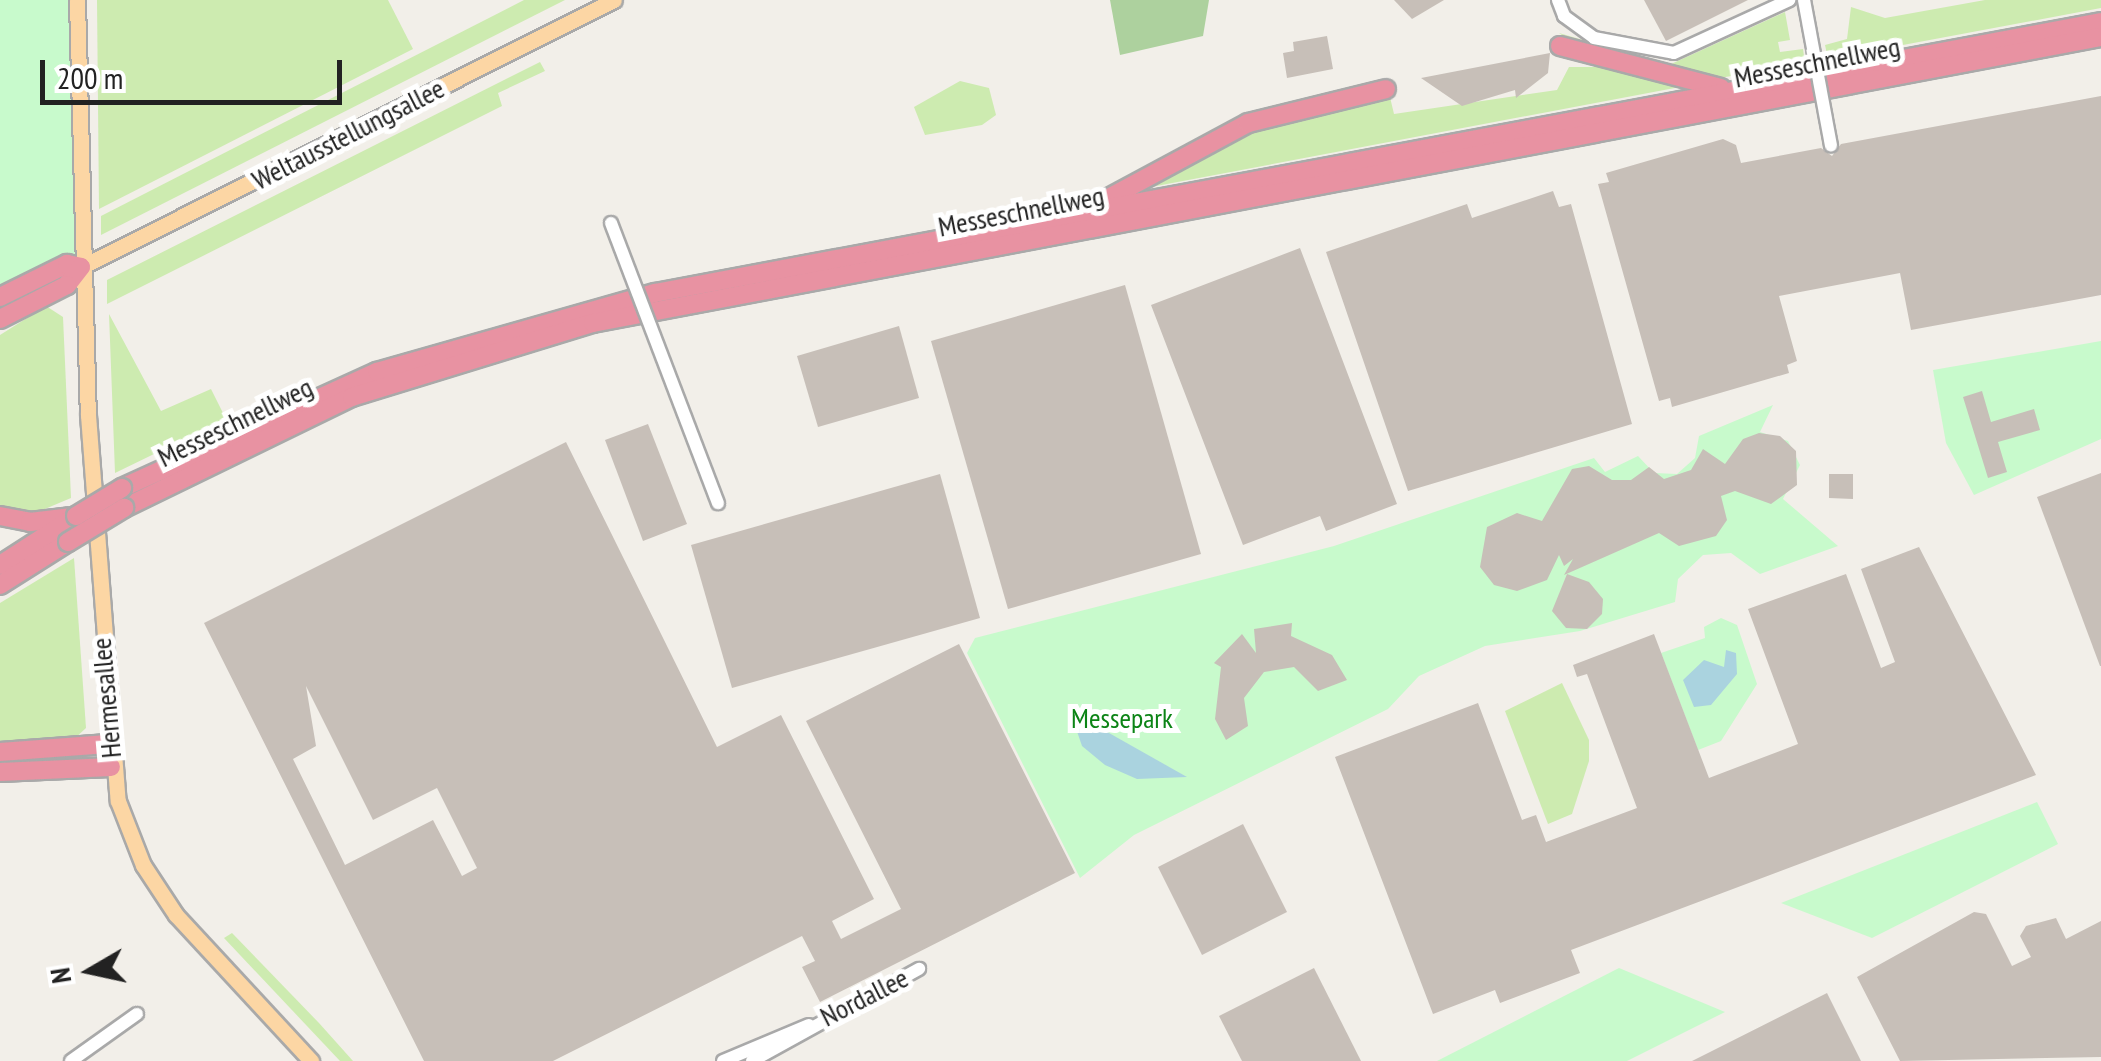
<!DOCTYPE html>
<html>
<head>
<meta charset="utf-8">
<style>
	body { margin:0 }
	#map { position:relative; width:2101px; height:1061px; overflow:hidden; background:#f2efe9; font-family:"PT Sans Narrow",sans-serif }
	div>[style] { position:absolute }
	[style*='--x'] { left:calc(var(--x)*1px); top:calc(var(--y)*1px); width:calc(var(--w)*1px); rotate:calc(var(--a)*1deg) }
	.grass>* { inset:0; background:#cdebb0 }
	.forest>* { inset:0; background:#add19e }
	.park>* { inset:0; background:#c8facc }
	.water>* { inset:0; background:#aad3df }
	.building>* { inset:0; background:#c7bfb8 }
	.roads { filter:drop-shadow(2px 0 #a9a9a9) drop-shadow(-2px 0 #a9a9a9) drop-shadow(0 2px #a9a9a9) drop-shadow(0 -2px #a9a9a9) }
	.minor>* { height:12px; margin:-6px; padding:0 6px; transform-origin:6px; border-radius:6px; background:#fff }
	.major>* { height:15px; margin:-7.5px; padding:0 7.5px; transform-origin:7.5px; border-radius:7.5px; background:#fcd6a4 }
	.highway>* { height:18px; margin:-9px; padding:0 9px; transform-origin:9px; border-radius:9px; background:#e892a2 }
	.bridges { filter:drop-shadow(2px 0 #a9a9a9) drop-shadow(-2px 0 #a9a9a9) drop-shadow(0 2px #a9a9a9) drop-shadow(0 -2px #a9a9a9) }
	.minor-bridge>* { height:12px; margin:-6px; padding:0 6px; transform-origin:6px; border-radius:6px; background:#fff }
	.highway-bridge>* { height:18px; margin:-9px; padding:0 9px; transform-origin:9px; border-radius:9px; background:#e892a2 }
	span { translate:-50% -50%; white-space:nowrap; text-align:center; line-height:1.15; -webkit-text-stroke:10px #fff; paint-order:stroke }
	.street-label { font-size:28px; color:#222 }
	.park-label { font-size:28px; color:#0c8416 }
	.north { position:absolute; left:40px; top:921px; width:100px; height:100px; -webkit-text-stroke:8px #fff; paint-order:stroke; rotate:261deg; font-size:28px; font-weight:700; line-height:40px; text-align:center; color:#222 }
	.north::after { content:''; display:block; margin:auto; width:35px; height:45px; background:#222; clip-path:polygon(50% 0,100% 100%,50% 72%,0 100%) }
	.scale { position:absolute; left:40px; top:60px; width:302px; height:45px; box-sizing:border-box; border:5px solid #222; border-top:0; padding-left:12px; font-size:30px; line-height:35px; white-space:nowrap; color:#222; -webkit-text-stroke:8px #fff; paint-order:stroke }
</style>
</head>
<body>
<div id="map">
	<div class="grass">
		<i style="clip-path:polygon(97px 0,388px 0,413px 49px,99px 209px)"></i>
		<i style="clip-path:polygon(524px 0,565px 0,101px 235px,101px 216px)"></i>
		<i style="clip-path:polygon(1985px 0,2101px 0,2101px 8px,1828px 59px,1825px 45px,1847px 39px,1851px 7px,1885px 18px)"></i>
		<i style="clip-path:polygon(1785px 12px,1790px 40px,1778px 42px,1780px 52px,1803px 49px,1805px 63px,1714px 79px,1606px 57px,1579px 47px,1559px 33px,1669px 65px)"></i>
		<i style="clip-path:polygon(540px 62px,545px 71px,498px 93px,502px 106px,107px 304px,107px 280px)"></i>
		<i style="clip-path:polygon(1569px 67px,1604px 67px,1680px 87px,1151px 187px,1219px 139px,1389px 93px,1394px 114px,1557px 90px)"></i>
		<i style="clip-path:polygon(960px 81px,989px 88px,996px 115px,982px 125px,925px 135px,914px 107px)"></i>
		<i style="clip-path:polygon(46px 306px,63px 317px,71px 498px,33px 514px,0 506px,0 335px)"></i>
		<i style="clip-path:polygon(109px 314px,161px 411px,211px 389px,226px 419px,115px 473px)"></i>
		<i style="clip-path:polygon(74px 558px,86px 728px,73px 740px,0 745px,0 603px)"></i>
		<i style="clip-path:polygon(1562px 683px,1589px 740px,1589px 761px,1572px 814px,1548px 824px,1505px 711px)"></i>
		<i style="clip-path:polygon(232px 933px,319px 1023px,353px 1061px,340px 1061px,224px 938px)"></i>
	</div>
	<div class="forest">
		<i style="clip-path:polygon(1110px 0,1209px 0,1203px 36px,1120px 55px)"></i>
	</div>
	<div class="park">
		<i style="clip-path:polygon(0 0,77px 0,81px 267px,0 297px)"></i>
		<i style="clip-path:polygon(2101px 341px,2101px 439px,1974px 495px,1946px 443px,1933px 370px)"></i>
		<i style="clip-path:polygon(1773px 405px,1760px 432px,1788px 441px,1800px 465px,1783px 499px,1838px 546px,1760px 574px,1731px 553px,1703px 555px,1678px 579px,1675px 602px,1580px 631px,1485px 646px,1419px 676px,1388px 709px,1134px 835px,1080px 878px,967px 653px,975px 638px,1334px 546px,1594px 458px,1605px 472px,1638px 456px,1654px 473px,1677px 474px,1695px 458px,1699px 436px)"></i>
		<i style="clip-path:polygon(1721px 618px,1737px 625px,1757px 684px,1721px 741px,1698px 750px,1661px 653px,1705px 638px,1704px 627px)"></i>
		<i style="clip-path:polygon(2037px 802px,2058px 844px,1872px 938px,1781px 903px)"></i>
		<i style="clip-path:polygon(1619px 968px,1725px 1012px,1627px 1061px,1437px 1061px)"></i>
	</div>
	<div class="water">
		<i style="clip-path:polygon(1726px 650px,1736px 653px,1737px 674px,1711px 705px,1694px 707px,1683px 680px,1704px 660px,1724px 667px)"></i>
		<i style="clip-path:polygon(1070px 711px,1187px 777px,1137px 779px,1105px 765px,1082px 746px)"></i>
	</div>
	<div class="building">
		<i style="clip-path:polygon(1394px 0,1444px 0,1412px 19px)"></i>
		<i style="clip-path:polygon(1644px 0,1748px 0,1666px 41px)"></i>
		<i style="clip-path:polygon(1327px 36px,1333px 69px,1287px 78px,1283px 53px,1294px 51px,1293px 42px)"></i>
		<i style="clip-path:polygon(1550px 53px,1548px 73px,1516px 98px,1515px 90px,1462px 106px,1421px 78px)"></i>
		<i style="clip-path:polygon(2101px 96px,2101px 295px,1911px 330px,1900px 273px,1779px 296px,1797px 361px,1787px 365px,1789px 373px,1672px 407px,1670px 398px,1659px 401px,1598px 184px,1609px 182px,1606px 173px,1723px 139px,1736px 145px,1741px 163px,1821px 148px,1832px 156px,1841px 144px)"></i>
		<i style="clip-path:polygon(1553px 191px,1559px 207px,1571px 204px,1632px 424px,1408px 491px,1326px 252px,1467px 204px,1472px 218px)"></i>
		<i style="clip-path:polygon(1300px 248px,1397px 504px,1326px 531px,1320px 516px,1243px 545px,1151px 305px)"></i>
		<i style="clip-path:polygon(1125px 285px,1201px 554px,1008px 609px,931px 341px)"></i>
		<i style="clip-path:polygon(899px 326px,919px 398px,818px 427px,797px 356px)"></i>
		<i style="clip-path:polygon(1982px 391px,1991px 422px,2034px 409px,2040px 430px,1998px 442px,2007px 472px,1988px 478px,1963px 397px)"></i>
		<i style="clip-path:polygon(648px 424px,687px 524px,643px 541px,605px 440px)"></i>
		<i style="clip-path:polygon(1759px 433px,1780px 436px,1796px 451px,1797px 485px,1771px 504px,1735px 491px,1721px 496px,1727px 520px,1716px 536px,1679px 546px,1659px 533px,1564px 575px,1573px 559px,1564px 566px,1559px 555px,1547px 580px,1517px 591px,1494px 585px,1480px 567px,1487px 527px,1517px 513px,1542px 521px,1572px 469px,1589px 466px,1612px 480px,1631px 480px,1649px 467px,1664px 479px,1691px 470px,1703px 449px,1725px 464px,1743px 439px)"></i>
		<i style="clip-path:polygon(evenodd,566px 442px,717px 747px,781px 715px,874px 899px,832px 921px,841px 939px,901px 909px,806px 721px,959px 644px,1075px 873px,820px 1002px,802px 967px,815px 961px,802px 936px,553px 1061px,424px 1061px,204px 623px,566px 442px,306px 686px,373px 820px,437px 788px,477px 868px,462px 876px,433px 820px,345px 865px,293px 759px,316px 746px,306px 686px)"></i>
		<i style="clip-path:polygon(2101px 473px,2101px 666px,2100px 666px,2037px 497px)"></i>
		<i style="clip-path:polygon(940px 474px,980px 618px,732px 688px,691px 545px)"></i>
		<i style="clip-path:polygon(1829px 474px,1853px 474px,1853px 499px,1829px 498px)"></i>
		<i style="clip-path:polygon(1919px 547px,2036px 775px,1571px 950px,1580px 973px,1500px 1003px,1495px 990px,1433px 1014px,1335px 757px,1478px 703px,1522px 820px,1536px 815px,1546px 842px,1637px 808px,1587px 674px,1577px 677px,1573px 665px,1654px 634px,1709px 778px,1798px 744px,1748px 609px,1846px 574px,1881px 668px,1895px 662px,1861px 569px)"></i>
		<i style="clip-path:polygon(1567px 574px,1589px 582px,1603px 599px,1602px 614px,1587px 629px,1566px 628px,1552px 611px)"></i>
		<i style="clip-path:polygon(1292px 623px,1291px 636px,1332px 655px,1347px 680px,1318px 691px,1294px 667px,1264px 672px,1244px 698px,1248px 726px,1226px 740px,1215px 719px,1221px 667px,1214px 663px,1242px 634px,1256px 653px,1254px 629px)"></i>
		<i style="clip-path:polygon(1243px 824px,1287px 912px,1202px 955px,1158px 867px)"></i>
		<i style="clip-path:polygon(1974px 912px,1986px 914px,2012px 966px,2031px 957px,2020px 936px,2026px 926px,2056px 918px,2066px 939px,2101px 921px,2101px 1057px,1900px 1061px,1857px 977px)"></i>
		<i style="clip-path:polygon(1314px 968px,1361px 1061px,1242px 1061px,1219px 1016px)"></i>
		<i style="clip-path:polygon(1827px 993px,1861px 1061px,1692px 1061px,1710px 1052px)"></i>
	</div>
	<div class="roads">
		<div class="minor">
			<i style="--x:1558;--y:0;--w:17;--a:69"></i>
			<i style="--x:1564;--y:16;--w:37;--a:36"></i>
			<i style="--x:1594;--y:38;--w:81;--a:10.6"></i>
			<i style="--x:1674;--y:53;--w:127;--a:-24.7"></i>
			<i style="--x:71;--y:1061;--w:81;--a:-35.5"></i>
			<i style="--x:723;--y:1061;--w:93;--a:-22.7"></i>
			<i style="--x:752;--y:1061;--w:191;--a:-28.9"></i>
		</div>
		<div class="major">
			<i style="--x:77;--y:0;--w:415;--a:88.5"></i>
			<i style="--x:88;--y:415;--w:387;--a:85.6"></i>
			<i style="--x:118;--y:801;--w:69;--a:68.7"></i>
			<i style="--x:143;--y:865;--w:60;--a:56.6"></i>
			<i style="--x:176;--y:915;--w:199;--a:47.2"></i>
			<i style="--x:81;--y:267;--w:596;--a:-26.61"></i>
		</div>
		<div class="highway">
			<i style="--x:1560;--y:46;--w:166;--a:14.6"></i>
			<i style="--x:1107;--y:199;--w:160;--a:-28.3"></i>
			<i style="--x:1248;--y:123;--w:142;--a:-13.8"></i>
			<i style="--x:0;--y:297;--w:75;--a:-26.2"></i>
			<i style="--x:67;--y:264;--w:14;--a:12"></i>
			<i style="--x:81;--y:267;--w:23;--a:128"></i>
			<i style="--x:67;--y:285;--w:75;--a:153.1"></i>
			<i style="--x:122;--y:488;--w:280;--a:-24.5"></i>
			<i style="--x:377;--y:372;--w:289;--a:-15.9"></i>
			<i style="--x:655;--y:293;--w:1471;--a:-10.61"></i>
			<i style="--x:124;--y:508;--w:254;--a:-26"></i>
			<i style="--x:352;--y:397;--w:252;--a:-17.1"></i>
			<i style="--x:593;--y:323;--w:1535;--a:-10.74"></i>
			<i style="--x:0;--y:516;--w:31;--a:11"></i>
			<i style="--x:30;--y:522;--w:38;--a:-7"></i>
			<i style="--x:0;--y:565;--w:90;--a:-32.8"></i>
			<i style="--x:0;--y:585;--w:80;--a:-32.3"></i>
			<i style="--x:0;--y:752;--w:108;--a:-4.2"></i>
			<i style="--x:0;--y:772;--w:111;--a:-2.6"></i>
		</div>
	</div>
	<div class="bridges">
		<div class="minor-bridge">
			<i style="--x:1804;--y:0;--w:148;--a:79.5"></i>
			<i style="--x:611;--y:223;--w:300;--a:69.1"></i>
		</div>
		<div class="highway-bridge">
			<i style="--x:76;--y:516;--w:54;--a:-31.3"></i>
			<i style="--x:68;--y:542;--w:66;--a:-31.3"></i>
		</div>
	</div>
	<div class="street-label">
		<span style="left:1817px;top:62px;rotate:-11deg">Messeschnellweg</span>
		<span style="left:348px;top:134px;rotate:-27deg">Weltausstellungsallee</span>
		<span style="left:1021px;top:211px;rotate:-11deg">Messeschnellweg</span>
		<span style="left:235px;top:422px;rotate:-26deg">Messeschnellweg</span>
		<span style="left:106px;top:698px;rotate:-95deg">Hermesallee</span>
		<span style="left:864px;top:997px;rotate:-27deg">Nordallee</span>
	</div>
	<div class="park-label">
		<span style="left:1122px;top:718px">Messepark</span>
	</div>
	<div class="north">N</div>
	<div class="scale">200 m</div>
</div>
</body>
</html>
